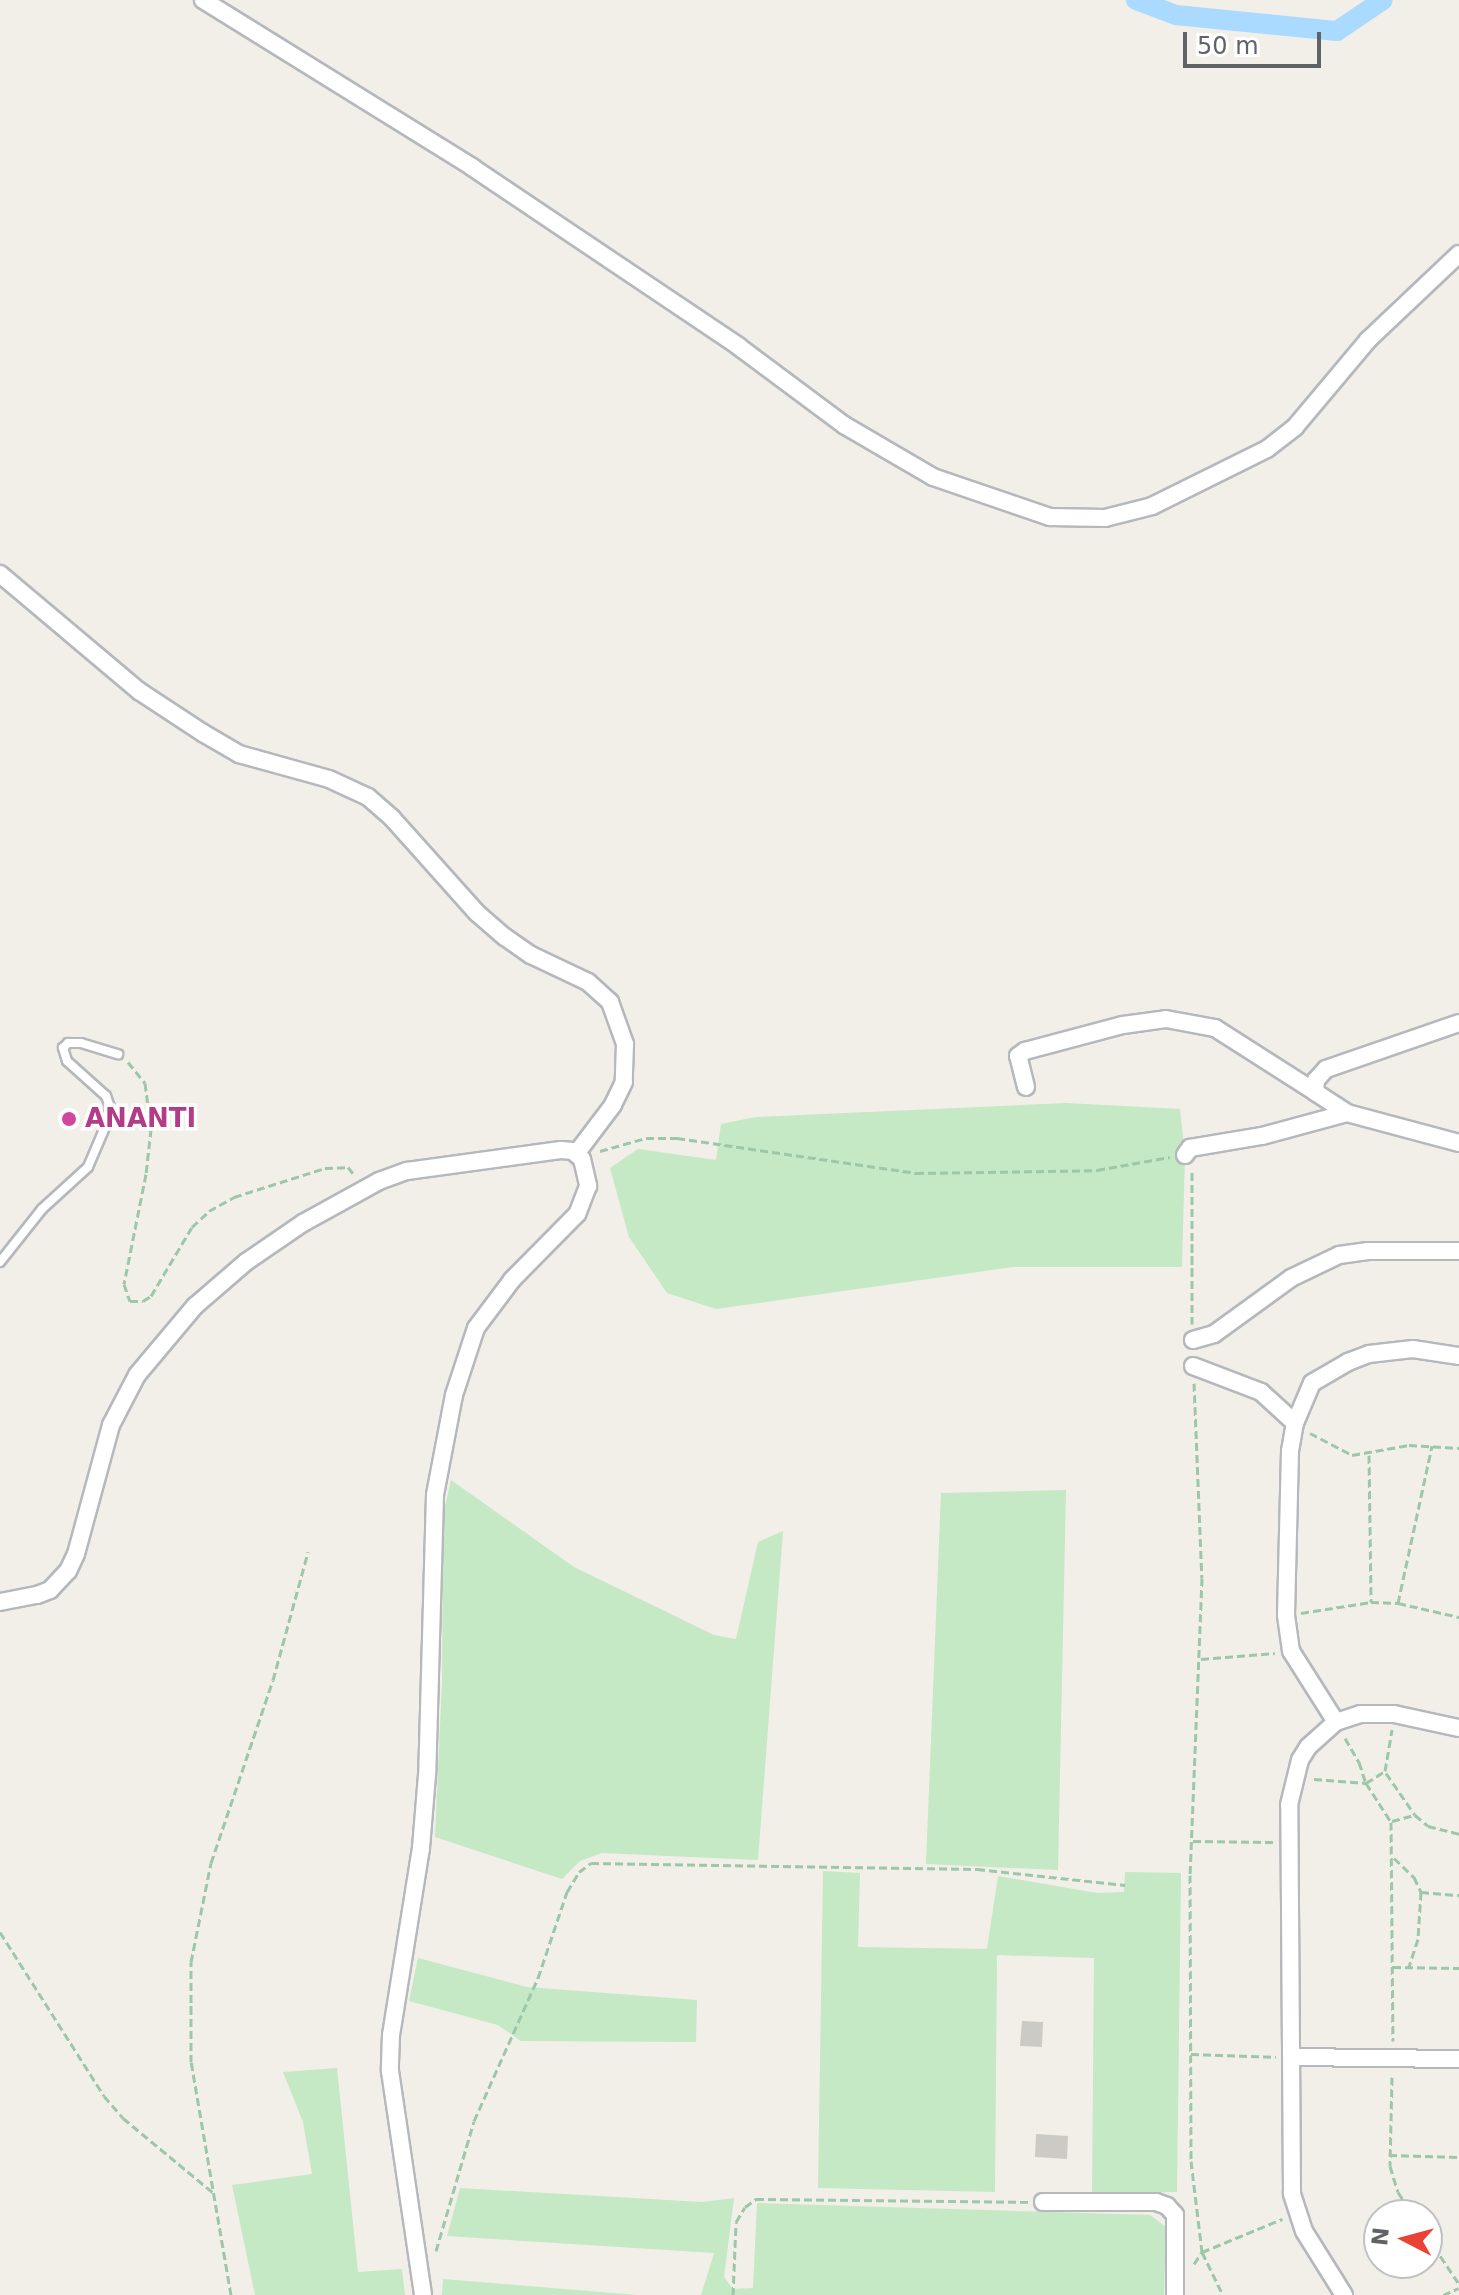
<!DOCTYPE html>
<html>
<head>
<meta charset="utf-8">
<style>
	body { margin:0 }
	#map { position:relative; width:1459px; height:2295px; overflow:hidden; background:#f1efe8; font-family:"DejaVu Sans",sans-serif }
	div>[style] { position:absolute }
	[style*='--x'] { left:calc(var(--x)*1px); top:calc(var(--y)*1px); width:calc(var(--w)*1px); rotate:calc(var(--a)*1deg) }
	.green>* { inset:0; background:#c5e8c5 }
	.canal>* { height:20px; margin:-10px; padding:0 10px; transform-origin:10px; border-radius:10px; background:#aadaff }
	.building>* { inset:0; background:#cccac5 }
	.path>* { height:3px; margin-top:-1.5px; transform-origin:0; background:repeating-linear-gradient(90deg,#9cc7a9 0 8px,transparent 0 12px) }
	.roads { filter:drop-shadow(2px 0 #b5b8bc) drop-shadow(-2px 0 #b5b8bc) drop-shadow(0 2px #b5b8bc) drop-shadow(0 -2px #b5b8bc) }
	.lane>* { height:8px; margin:-4px; padding:0 4px; transform-origin:4px; border-radius:4px; background:#fff }
	.street>* { height:16px; margin:-8px; padding:0 8px; transform-origin:8px; border-radius:8px; background:#fff }
	.dots>* { width:22px; height:22px; translate:-50% -50%; box-sizing:border-box; border:4px solid #fff; border-radius:50% }
	span { translate:-50% -50%; white-space:nowrap; text-align:center; line-height:1.15; -webkit-text-stroke:7px #fff; paint-order:stroke }
	.hotel-label { font-size:26px; color:#b23c85; font-weight:700 }
	.left { translate:0 -50%; text-align:left }
	.north { position:absolute; left:1363px; top:2199px; width:80px; height:80px; box-sizing:border-box; background:#fff; border:2px solid #bfc1c3; border-radius:50%; rotate:276deg; font-size:22px; font-weight:700; line-height:32px; text-align:center; color:#5f6368 }
	.north::after { content:''; display:block; margin:auto; width:28px; height:36px; background:#ea4335; clip-path:polygon(50% 0,100% 100%,50% 72%,0 100%) }
	.scale { position:absolute; left:1183px; top:32px; width:138px; height:36px; box-sizing:border-box; border:4px solid #5f6368; border-top:0; padding-left:10px; font-size:24px; line-height:28px; white-space:nowrap; color:#5f6368; -webkit-text-stroke:6px #fff; paint-order:stroke }
</style>
</head>
<body>
<div id="map">
	<div class="green">
		<i style="clip-path:polygon(1066px 1103px,1180px 1109px,1185px 1155px,1182px 1267px,1013px 1267px,716px 1309px,667px 1293px,629px 1237px,610px 1168px,638px 1149px,716px 1160px,721px 1124px,756px 1117px)"></i>
		<i style="clip-path:polygon(451px 1480px,574px 1567px,714px 1635px,736px 1639px,758px 1542px,783px 1531px,758px 1860px,602px 1853px,580px 1861px,562px 1879px,435px 1837px,442px 1682px,443px 1515px)"></i>
		<i style="clip-path:polygon(1066px 1490px,1058px 1870px,926px 1864px,941px 1493px)"></i>
		<i style="clip-path:polygon(823px 1871px,860px 1873px,858px 1947px,987px 1949px,998px 1876px,1097px 1893px,1124px 1892px,1125px 1872px,1181px 1873px,1177px 2192px,1092px 2193px,1094px 1958px,997px 1955px,995px 2192px,818px 2188px)"></i>
		<i style="clip-path:polygon(418px 1958px,527px 1987px,697px 2000px,696px 2042px,521px 2041px,498px 2025px,409px 2001px)"></i>
		<i style="clip-path:polygon(337px 2068px,358px 2272px,402px 2269px,405px 2295px,255px 2295px,232px 2185px,312px 2174px,303px 2122px,283px 2072px)"></i>
		<i style="clip-path:polygon(460px 2188px,702px 2202px,734px 2198px,724px 2277px,733px 2289px,753px 2288px,757px 2203px,1150px 2215px,1166px 2227px,1164px 2295px,701px 2295px,714px 2253px,447px 2236px)"></i>
		<i style="clip-path:polygon(443px 2279px,637px 2295px,442px 2295px)"></i>
	</div>
	<div class="canal">
		<i style="--x:1136;--y:0;--w:43;--a:20.6"></i>
		<i style="--x:1176;--y:15;--w:162;--a:5.7"></i>
		<i style="--x:1337;--y:31;--w:55;--a:-34"></i>
	</div>
	<div class="building">
		<i style="clip-path:polygon(1022px 2021px,1043px 2022px,1042px 2047px,1020px 2046px)"></i>
		<i style="clip-path:polygon(1036px 2134px,1068px 2136px,1067px 2159px,1035px 2157px)"></i>
	</div>
	<div class="path">
		<i style="--x:128;--y:1062;--w:27;--a:51"></i>
		<i style="--x:145;--y:1083;--w:46;--a:82.6"></i>
		<i style="--x:151;--y:1129;--w:45;--a:96.3"></i>
		<i style="--x:146;--y:1174;--w:112;--a:101.3"></i>
		<i style="--x:124;--y:1284;--w:18;--a:71"></i>
		<i style="--x:130;--y:1301;--w:13;--a:0"></i>
		<i style="--x:143;--y:1301;--w:9;--a:-32"></i>
		<i style="--x:151;--y:1296;--w:80;--a:-59.3"></i>
		<i style="--x:192;--y:1227;--w:23;--a:-43"></i>
		<i style="--x:209;--y:1211;--w:29;--a:-29"></i>
		<i style="--x:234;--y:1197;--w:96;--a:-17.7"></i>
		<i style="--x:325;--y:1168;--w:23;--a:-2"></i>
		<i style="--x:348;--y:1167;--w:11;--a:52"></i>
		<i style="--x:600;--y:1151;--w:48;--a:-15.8"></i>
		<i style="--x:646;--y:1138;--w:31;--a:0"></i>
		<i style="--x:677;--y:1138;--w:242;--a:8.3"></i>
		<i style="--x:916;--y:1173;--w:181;--a:-0.9"></i>
		<i style="--x:1097;--y:1170;--w:74;--a:-10.1"></i>
		<i style="--x:1192;--y:1324;--w:152;--a:-90"></i>
		<i style="--x:1194;--y:1383;--w:195;--a:87.7"></i>
		<i style="--x:1202;--y:1578;--w:297;--a:92.3"></i>
		<i style="--x:1190;--y:1875;--w:286;--a:89.8"></i>
		<i style="--x:1191;--y:2161;--w:92;--a:83.1"></i>
		<i style="--x:1202;--y:2252;--w:48;--a:64"></i>
		<i style="--x:1310;--y:1433;--w:47;--a:27.6"></i>
		<i style="--x:1352;--y:1455;--w:58;--a:-10"></i>
		<i style="--x:1409;--y:1445;--w:50;--a:3.4"></i>
		<i style="--x:1369;--y:1455;--w:147;--a:89.2"></i>
		<i style="--x:1398;--y:1603;--w:161;--a:-77.8"></i>
		<i style="--x:1301;--y:1613;--w:71;--a:-8.9"></i>
		<i style="--x:1371;--y:1602;--w:27;--a:2"></i>
		<i style="--x:1398;--y:1603;--w:63;--a:12.9"></i>
		<i style="--x:1201;--y:1659;--w:74;--a:-4.6"></i>
		<i style="--x:1345;--y:1738;--w:28;--a:60"></i>
		<i style="--x:1359;--y:1762;--w:22;--a:72"></i>
		<i style="--x:1366;--y:1783;--w:46;--a:57.3"></i>
		<i style="--x:1391;--y:1822;--w:219;--a:89.5"></i>
		<i style="--x:1386;--y:1773;--w:51;--a:55.4"></i>
		<i style="--x:1415;--y:1815;--w:17;--a:40"></i>
		<i style="--x:1428;--y:1826;--w:32;--a:14"></i>
		<i style="--x:1314;--y:1779;--w:52;--a:4.4"></i>
		<i style="--x:1366;--y:1783;--w:22;--a:-32"></i>
		<i style="--x:1385;--y:1771;--w:42;--a:-80.3"></i>
		<i style="--x:1392;--y:1821;--w:24;--a:-15"></i>
		<i style="--x:1193;--y:1841;--w:80;--a:0.7"></i>
		<i style="--x:1394;--y:1858;--w:28;--a:44"></i>
		<i style="--x:1414;--y:1877;--w:17;--a:65"></i>
		<i style="--x:1421;--y:1892;--w:47;--a:93.7"></i>
		<i style="--x:1418;--y:1939;--w:29;--a:108"></i>
		<i style="--x:1421;--y:1892;--w:38;--a:5"></i>
		<i style="--x:0;--y:1932;--w:194;--a:57.6"></i>
		<i style="--x:104;--y:2096;--w:29;--a:49"></i>
		<i style="--x:123;--y:2118;--w:119;--a:39.6"></i>
		<i style="--x:1393;--y:1967;--w:66;--a:0.9"></i>
		<i style="--x:1191;--y:2054;--w:85;--a:2"></i>
		<i style="--x:1392;--y:2077;--w:89;--a:91.3"></i>
		<i style="--x:1390;--y:2166;--w:27;--a:73"></i>
		<i style="--x:1398;--y:2192;--w:27;--a:57"></i>
		<i style="--x:1389;--y:2155;--w:70;--a:1.6"></i>
		<i style="--x:1427;--y:2236;--w:58;--a:56.3"></i>
		<i style="--x:436;--y:2251;--w:135;--a:-73.7"></i>
		<i style="--x:474;--y:2121;--w:157;--a:-65.9"></i>
		<i style="--x:538;--y:1978;--w:91;--a:-71.4"></i>
		<i style="--x:567;--y:1892;--w:23;--a:-59"></i>
		<i style="--x:579;--y:1872;--w:15;--a:-37"></i>
		<i style="--x:591;--y:1863;--w:386;--a:0.9"></i>
		<i style="--x:977;--y:1869;--w:149;--a:6.2"></i>
		<i style="--x:1194;--y:2264;--w:14;--a:-56"></i>
		<i style="--x:1202;--y:2252;--w:87;--a:-22.4"></i>
		<i style="--x:231;--y:2295;--w:236;--a:-99.7"></i>
		<i style="--x:191;--y:2062;--w:100;--a:-90"></i>
		<i style="--x:191;--y:1962;--w:101;--a:-78.6"></i>
		<i style="--x:211;--y:1863;--w:193;--a:-71.3"></i>
		<i style="--x:273;--y:1680;--w:133;--a:-74.7"></i>
		<i style="--x:733;--y:2295;--w:73;--a:-87.6"></i>
		<i style="--x:736;--y:2222;--w:17;--a:-59"></i>
		<i style="--x:745;--y:2207;--w:14;--a:-36"></i>
		<i style="--x:756;--y:2199;--w:272;--a:0.6"></i>
		<i style="--x:1443;--y:2295;--w:17;--a:-24"></i>
	</div>
	<div class="roads">
		<div class="lane">
			<i style="--x:0;--y:1262;--w:68;--a:-51.6"></i>
			<i style="--x:42;--y:1209;--w:62;--a:-42.4"></i>
			<i style="--x:88;--y:1167;--w:51;--a:-66.9"></i>
			<i style="--x:108;--y:1120;--w:13;--a:-81"></i>
			<i style="--x:110;--y:1107;--w:12;--a:-110"></i>
			<i style="--x:106;--y:1096;--w:52;--a:-138.1"></i>
			<i style="--x:67;--y:1061;--w:14;--a:-107"></i>
			<i style="--x:63;--y:1048;--w:7;--a:-45"></i>
			<i style="--x:68;--y:1043;--w:13;--a:0"></i>
			<i style="--x:81;--y:1043;--w:39;--a:17"></i>
		</div>
		<div class="street">
			<i style="--x:203;--y:0;--w:317;--a:31.8"></i>
			<i style="--x:472;--y:167;--w:321;--a:33.9"></i>
			<i style="--x:738;--y:346;--w:132;--a:36.7"></i>
			<i style="--x:844;--y:425;--w:103;--a:30.3"></i>
			<i style="--x:933;--y:477;--w:124;--a:18.9"></i>
			<i style="--x:1050;--y:517;--w:55;--a:1"></i>
			<i style="--x:1105;--y:518;--w:49;--a:-14.3"></i>
			<i style="--x:1152;--y:506;--w:128;--a:-26.4"></i>
			<i style="--x:1267;--y:449;--w:36;--a:-38"></i>
			<i style="--x:1295;--y:427;--w:114;--a:-50"></i>
			<i style="--x:1368;--y:340;--w:125;--a:-43.4"></i>
			<i style="--x:0;--y:574;--w:182;--a:40.1"></i>
			<i style="--x:139;--y:691;--w:77;--a:33.3"></i>
			<i style="--x:203;--y:733;--w:42;--a:30.3"></i>
			<i style="--x:239;--y:754;--w:93;--a:15.5"></i>
			<i style="--x:329;--y:779;--w:43;--a:24.8"></i>
			<i style="--x:368;--y:797;--w:32;--a:41"></i>
			<i style="--x:392;--y:818;--w:127;--a:48.2"></i>
			<i style="--x:477;--y:913;--w:37;--a:41"></i>
			<i style="--x:505;--y:937;--w:32;--a:35"></i>
			<i style="--x:531;--y:955;--w:63;--a:25.3"></i>
			<i style="--x:588;--y:982;--w:30;--a:42"></i>
			<i style="--x:610;--y:1002;--w:45;--a:70.3"></i>
			<i style="--x:625;--y:1044;--w:38;--a:92"></i>
			<i style="--x:624;--y:1082;--w:25;--a:116"></i>
			<i style="--x:613;--y:1105;--w:61;--a:127.1"></i>
			<i style="--x:1459;--y:1023;--w:141;--a:160.9"></i>
			<i style="--x:1326;--y:1069;--w:15;--a:132"></i>
			<i style="--x:1316;--y:1080;--w:12;--a:95"></i>
			<i style="--x:1315;--y:1092;--w:38;--a:33"></i>
			<i style="--x:1347;--y:1113;--w:116;--a:15"></i>
			<i style="--x:1026;--y:1087;--w:32;--a:-104"></i>
			<i style="--x:1018;--y:1056;--w:9;--a:-36"></i>
			<i style="--x:1025;--y:1051;--w:101;--a:-14.9"></i>
			<i style="--x:1123;--y:1025;--w:43;--a:-7.9"></i>
			<i style="--x:1166;--y:1019;--w:50;--a:10.4"></i>
			<i style="--x:1215;--y:1028;--w:119;--a:32.6"></i>
			<i style="--x:1185;--y:1155;--w:9;--a:-54"></i>
			<i style="--x:1190;--y:1148;--w:73;--a:-9.5"></i>
			<i style="--x:1262;--y:1136;--w:88;--a:-15.1"></i>
			<i style="--x:1193;--y:1340;--w:22;--a:-16"></i>
			<i style="--x:1214;--y:1334;--w:95;--a:-36"></i>
			<i style="--x:1291;--y:1278;--w:53;--a:-25.6"></i>
			<i style="--x:1339;--y:1255;--w:29;--a:-8"></i>
			<i style="--x:1368;--y:1251;--w:91;--a:0"></i>
			<i style="--x:1193;--y:1366;--w:73;--a:20.9"></i>
			<i style="--x:1261;--y:1392;--w:46;--a:42.4"></i>
			<i style="--x:0;--y:1602;--w:38;--a:-11"></i>
			<i style="--x:37;--y:1595;--w:14;--a:-21"></i>
			<i style="--x:50;--y:1590;--w:26;--a:-47"></i>
			<i style="--x:68;--y:1571;--w:19;--a:-65"></i>
			<i style="--x:76;--y:1554;--w:134;--a:-74.8"></i>
			<i style="--x:111;--y:1425;--w:56;--a:-62.5"></i>
			<i style="--x:137;--y:1375;--w:90;--a:-50"></i>
			<i style="--x:195;--y:1306;--w:67;--a:-40.8"></i>
			<i style="--x:246;--y:1262;--w:69;--a:-34.4"></i>
			<i style="--x:303;--y:1223;--w:87;--a:-28.9"></i>
			<i style="--x:379;--y:1181;--w:30;--a:-20"></i>
			<i style="--x:407;--y:1171;--w:155;--a:-7.8"></i>
			<i style="--x:561;--y:1150;--w:12;--a:5"></i>
			<i style="--x:573;--y:1151;--w:12;--a:42"></i>
			<i style="--x:582;--y:1159;--w:28;--a:77"></i>
			<i style="--x:588;--y:1186;--w:30;--a:111"></i>
			<i style="--x:577;--y:1214;--w:93;--a:134.6"></i>
			<i style="--x:512;--y:1280;--w:60;--a:126.9"></i>
			<i style="--x:476;--y:1328;--w:71;--a:108.2"></i>
			<i style="--x:454;--y:1395;--w:102;--a:100.8"></i>
			<i style="--x:435;--y:1495;--w:280;--a:91.6"></i>
			<i style="--x:427;--y:1775;--w:73;--a:94.7"></i>
			<i style="--x:421;--y:1848;--w:189;--a:99.1"></i>
			<i style="--x:391;--y:2035;--w:36;--a:92"></i>
			<i style="--x:390;--y:2071;--w:226;--a:81.6"></i>
			<i style="--x:1336;--y:1722;--w:84;--a:-122.4"></i>
			<i style="--x:1291;--y:1651;--w:36;--a:-98"></i>
			<i style="--x:1286;--y:1615;--w:164;--a:-88.6"></i>
			<i style="--x:1290;--y:1451;--w:28;--a:-80"></i>
			<i style="--x:1295;--y:1423;--w:43;--a:-67"></i>
			<i style="--x:1312;--y:1383;--w:42;--a:-30.3"></i>
			<i style="--x:1348;--y:1362;--w:22;--a:-21"></i>
			<i style="--x:1369;--y:1354;--w:44;--a:-6.5"></i>
			<i style="--x:1413;--y:1349;--w:47;--a:8.7"></i>
			<i style="--x:1292;--y:2057;--w:167;--a:0.7"></i>
			<i style="--x:1043;--y:2202;--w:113;--a:0"></i>
			<i style="--x:1156;--y:2202;--w:12;--a:20"></i>
			<i style="--x:1167;--y:2206;--w:12;--a:48"></i>
			<i style="--x:1175;--y:2215;--w:80;--a:90"></i>
			<i style="--x:1344;--y:2295;--w:75;--a:-122"></i>
			<i style="--x:1304;--y:2231;--w:40;--a:-108"></i>
			<i style="--x:1292;--y:2193;--w:388;--a:-90.4"></i>
			<i style="--x:1289;--y:1805;--w:46;--a:-76.3"></i>
			<i style="--x:1300;--y:1760;--w:15;--a:-58"></i>
			<i style="--x:1308;--y:1747;--w:38;--a:-42"></i>
			<i style="--x:1336;--y:1722;--w:26;--a:-18"></i>
			<i style="--x:1361;--y:1714;--w:33;--a:0"></i>
			<i style="--x:1394;--y:1714;--w:66;--a:12.2"></i>
		</div>
	</div>
	<div class="dots">
		<i style="left:69px;top:1119px;background:#d1479c"></i>
	</div>
	<div class="hotel-label">
		<span class="left" style="left:85px;top:1119px">ΑΝΑΝΤΙ</span>
	</div>
	<div class="north">N</div>
	<div class="scale">50 m</div>
</div>
</body>
</html>
